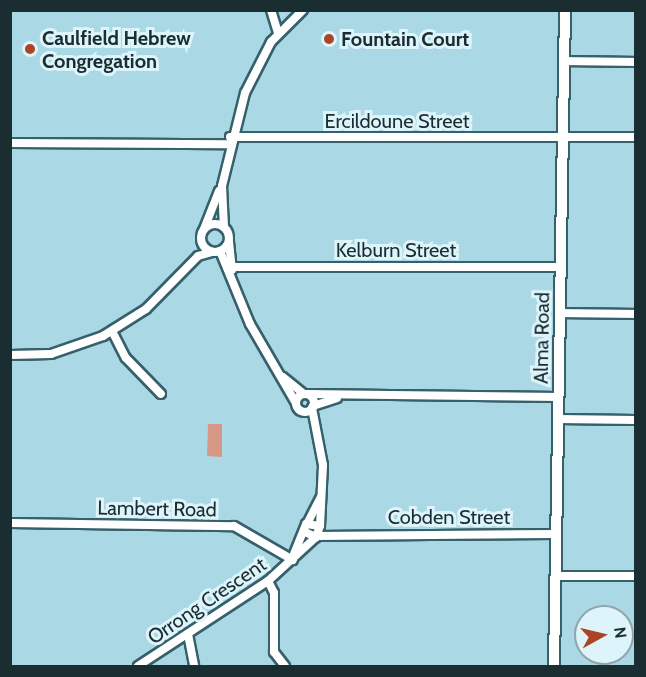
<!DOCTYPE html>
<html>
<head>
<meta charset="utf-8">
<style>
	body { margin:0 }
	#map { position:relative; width:646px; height:677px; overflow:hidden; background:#aad8e4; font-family:Cabin,sans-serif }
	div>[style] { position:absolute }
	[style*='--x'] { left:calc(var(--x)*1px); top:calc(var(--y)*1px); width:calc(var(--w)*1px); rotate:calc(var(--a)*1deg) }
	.green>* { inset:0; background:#d69786 }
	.roads { filter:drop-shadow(2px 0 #36606b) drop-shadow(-2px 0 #36606b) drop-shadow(0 2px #36606b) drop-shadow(0 -2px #36606b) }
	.minor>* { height:8px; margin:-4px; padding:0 4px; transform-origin:4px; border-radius:4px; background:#fff }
	.minor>.ring { margin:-4px; padding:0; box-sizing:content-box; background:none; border:8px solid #fff; border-radius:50% }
	.tertiary>* { height:10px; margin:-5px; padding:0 5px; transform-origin:5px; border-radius:5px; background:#fff }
	.dots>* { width:16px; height:16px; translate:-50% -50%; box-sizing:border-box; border:3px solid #def4fb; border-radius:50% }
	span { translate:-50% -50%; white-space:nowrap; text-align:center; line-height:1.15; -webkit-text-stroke:6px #def4fb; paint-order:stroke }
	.poi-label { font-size:20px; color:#1a2d31; font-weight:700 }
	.left { translate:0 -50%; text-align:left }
	.street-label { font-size:20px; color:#1a2d31 }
	.frame { position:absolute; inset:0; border:12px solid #1a2d31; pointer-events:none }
	.north { position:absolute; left:574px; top:605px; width:60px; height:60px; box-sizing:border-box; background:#def4fb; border:2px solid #90a4aa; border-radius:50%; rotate:82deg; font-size:16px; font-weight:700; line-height:24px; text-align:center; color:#1a2d31 }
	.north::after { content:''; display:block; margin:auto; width:21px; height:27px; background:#ac4426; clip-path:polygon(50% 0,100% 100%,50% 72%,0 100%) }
</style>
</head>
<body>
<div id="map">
	<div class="green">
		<i style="clip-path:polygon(208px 424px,222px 424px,222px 457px,207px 456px)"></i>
	</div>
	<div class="roads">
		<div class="minor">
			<i style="--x:271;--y:10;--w:24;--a:73"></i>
			<i style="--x:564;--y:61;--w:72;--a:0.8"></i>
			<i style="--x:230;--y:137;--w:406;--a:0"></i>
			<i style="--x:10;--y:143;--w:219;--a:0.3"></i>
			<i class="ring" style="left:201px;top:224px;width:20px;height:20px"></i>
			<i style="--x:224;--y:227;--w:41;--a:-92.8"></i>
			<i style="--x:222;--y:186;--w:96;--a:-76.1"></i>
			<i style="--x:245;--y:93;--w:57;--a:-63"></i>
			<i style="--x:271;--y:42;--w:45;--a:-45"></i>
			<i style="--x:204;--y:229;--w:41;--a:-68.5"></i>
			<i style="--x:229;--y:242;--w:28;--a:84"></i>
			<i style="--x:220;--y:251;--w:79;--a:67.7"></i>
			<i style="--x:250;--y:324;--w:91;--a:59.8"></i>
			<i style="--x:227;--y:267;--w:334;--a:0"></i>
			<i style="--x:560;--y:313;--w:76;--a:0.8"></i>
			<i style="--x:112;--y:331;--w:30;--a:63"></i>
			<i style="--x:126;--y:358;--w:50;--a:45.8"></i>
			<i style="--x:10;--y:355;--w:41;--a:-1.4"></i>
			<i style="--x:51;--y:354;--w:55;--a:-19.1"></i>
			<i style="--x:103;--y:336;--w:51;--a:-32.1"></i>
			<i style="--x:146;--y:309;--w:74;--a:-45.5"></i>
			<i style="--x:198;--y:256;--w:15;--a:-16"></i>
			<i style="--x:283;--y:377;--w:27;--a:39"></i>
			<i style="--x:307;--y:394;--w:252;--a:0.7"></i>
			<i class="ring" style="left:296px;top:394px;width:10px;height:10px"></i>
			<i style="--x:313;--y:406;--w:25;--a:-18"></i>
			<i style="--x:312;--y:408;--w:58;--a:79.1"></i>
			<i style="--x:323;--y:465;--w:61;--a:92.8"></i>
			<i style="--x:558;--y:419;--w:78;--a:0.7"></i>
			<i style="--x:308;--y:522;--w:27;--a:-63"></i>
			<i style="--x:10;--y:523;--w:224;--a:0.8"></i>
			<i style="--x:234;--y:526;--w:68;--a:30"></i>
			<i style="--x:317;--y:536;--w:239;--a:-0.5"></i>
			<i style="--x:294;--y:554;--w:32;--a:-68"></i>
			<i style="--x:306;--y:524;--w:14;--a:8"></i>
			<i style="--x:320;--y:526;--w:12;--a:110"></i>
			<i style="--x:316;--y:537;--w:12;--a:-156"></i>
			<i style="--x:556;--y:576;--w:80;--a:0"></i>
			<i style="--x:268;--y:581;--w:13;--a:63"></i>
			<i style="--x:274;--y:593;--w:59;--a:90"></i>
			<i style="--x:274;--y:652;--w:18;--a:52"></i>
			<i style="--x:188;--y:634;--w:33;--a:79"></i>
			<i style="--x:138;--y:666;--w:155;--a:-33.2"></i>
			<i style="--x:268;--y:581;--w:65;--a:-42.5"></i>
		</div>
		<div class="tertiary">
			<i style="--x:554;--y:666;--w:656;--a:-89.04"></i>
		</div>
	</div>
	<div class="dots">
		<i style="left:329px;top:39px;background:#ac4426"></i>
		<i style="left:30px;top:49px;background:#ac4426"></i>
	</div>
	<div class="poi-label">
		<span class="left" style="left:42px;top:50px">Caulfield Hebrew<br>Congregation</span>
		<span class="left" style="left:341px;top:39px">Fountain Court</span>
	</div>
	<div class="street-label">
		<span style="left:397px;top:121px">Ercildoune Street</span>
		<span style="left:396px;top:250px">Kelburn Street</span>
		<span style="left:542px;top:338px;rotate:-89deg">Alma Road</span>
		<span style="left:157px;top:509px;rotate:1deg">Lambert Road</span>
		<span style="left:449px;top:517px">Cobden Street</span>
		<span style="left:207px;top:601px;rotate:-34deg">Orrong Crescent</span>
	</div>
	<div class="frame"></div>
	<div class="north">N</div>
</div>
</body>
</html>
